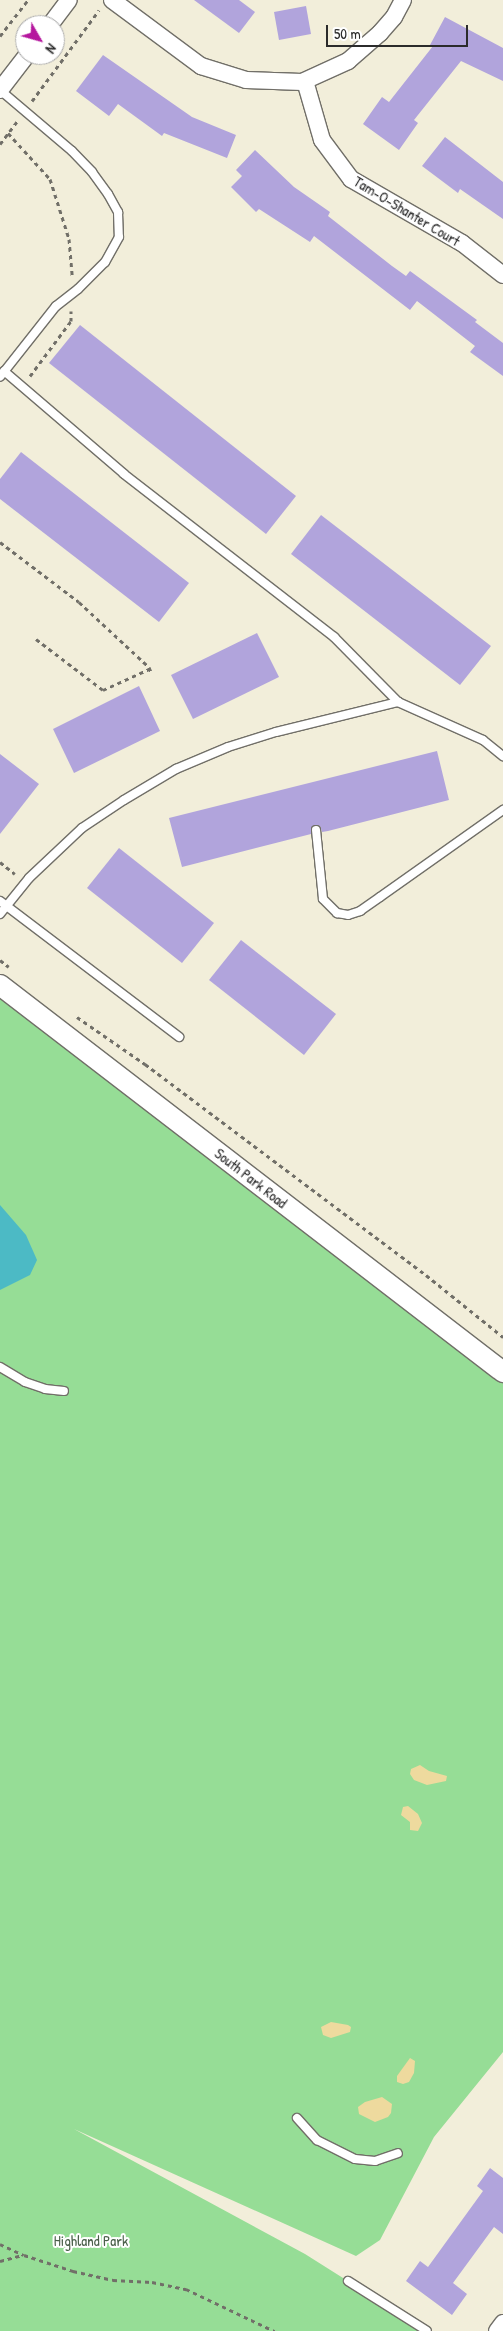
<!DOCTYPE html>
<html>
<head>
<meta charset="utf-8">
<style>
	body { margin:0 }
	#map { position:relative; width:503px; height:2331px; overflow:hidden; background:#f2eeda; font-family:"Patrick Hand",sans-serif }
	div>[style] { position:absolute }
	[style*='--x'] { left:calc(var(--x)*1px); top:calc(var(--y)*1px); width:calc(var(--w)*1px); rotate:calc(var(--a)*1deg) }
	.green>* { inset:0; background:#96dd96 }
	.sand>* { inset:0; background:#eeda9e }
	.water>* { inset:0; background:#4cbac5 }
	.building>* { inset:0; background:#b1a4dc }
	.path>* { height:3px; margin-top:-1.5px; transform-origin:0; background:repeating-linear-gradient(90deg,#716f68 0 4px,transparent 0 8px) }
	.roads { filter:drop-shadow(1px 0 #716f68) drop-shadow(-1px 0 #716f68) drop-shadow(0 1px #716f68) drop-shadow(0 -1px #716f68) }
	.service>* { height:8px; margin:-4px; padding:0 4px; transform-origin:4px; border-radius:4px; background:#fff }
	.minor>* { height:16px; margin:-8px; padding:0 8px; transform-origin:8px; border-radius:8px; background:#fff }
	.tertiary>* { height:20px; margin:-10px; padding:0 10px; transform-origin:10px; border-radius:10px; background:#fff }
	span { translate:-50% -50%; white-space:nowrap; text-align:center; line-height:1.15; -webkit-text-stroke:4px #fff; paint-order:stroke }
	.street-label { font-size:15px; color:#2b2b2b }
	.park-label { font-size:15px; color:#4b604b }
	.north { position:absolute; left:15px; top:15px; width:50px; height:50px; box-sizing:border-box; background:#fff; border:1px solid #aaa; border-radius:50%; rotate:128deg; font-size:14px; font-weight:700; line-height:20px; text-align:center; color:#2b2b2b }
	.north::after { content:''; display:block; margin:auto; width:18px; height:22px; background:#b5179e; clip-path:polygon(50% 0,100% 100%,50% 72%,0 100%) }
	.scale { position:absolute; left:326px; top:25px; width:142px; height:22px; box-sizing:border-box; border:2px solid #2b2b2b; border-top:0; padding-left:6px; font-size:15px; line-height:18px; white-space:nowrap; color:#2b2b2b; -webkit-text-stroke:4px #fff; paint-order:stroke }
</style>
</head>
<body>
<div id="map">
	<div class="green">
		<i style="clip-path:polygon(0 982px,503px 1371px,503px 2052px,434px 2137px,380px 2240px,356px 2256px,74px 2129px,305px 2254px,427px 2331px,0 2331px)"></i>
	</div>
	<div class="sand">
		<i style="clip-path:polygon(420px 1765px,429px 1771px,447px 1776px,446px 1781px,427px 1785px,414px 1780px,410px 1774px,411px 1769px)"></i>
		<i style="clip-path:polygon(408px 1806px,418px 1814px,422px 1823px,418px 1831px,410px 1830px,410px 1822px,401px 1815px,403px 1807px)"></i>
		<i style="clip-path:polygon(331px 2022px,348px 2025px,351px 2027px,350px 2032px,331px 2038px,323px 2035px,321px 2027px)"></i>
		<i style="clip-path:polygon(410px 2058px,415px 2061px,414px 2073px,409px 2082px,403px 2084px,397px 2082px,397px 2076px)"></i>
		<i style="clip-path:polygon(382px 2097px,392px 2104px,391px 2113px,388px 2117px,375px 2122px,359px 2114px,358px 2107px,365px 2102px)"></i>
	</div>
	<div class="water">
		<i style="clip-path:polygon(0 1205px,26px 1235px,37px 1260px,30px 1275px,0 1290px)"></i>
	</div>
	<div class="building">
		<i style="clip-path:polygon(194px 0,239px 0,255px 12px,239px 33px)"></i>
		<i style="clip-path:polygon(306px 6px,311px 34px,279px 40px,274px 12px)"></i>
		<i style="clip-path:polygon(445px 17px,503px 48px,503px 81px,461px 61px,414px 120px,418px 123px,399px 150px,363px 124px,382px 97px,389px 102px,433px 46px,430px 45px)"></i>
		<i style="clip-path:polygon(103px 55px,192px 117px,236px 135px,227px 158px,164px 133px,162px 136px,118px 104px,109px 116px,76px 91px)"></i>
		<i style="clip-path:polygon(445px 137px,503px 182px,503px 219px,460px 189px,458px 193px,422px 166px)"></i>
		<i style="clip-path:polygon(255px 150px,294px 187px,330px 212px,328px 216px,392px 266px,406px 276px,410px 271px,477px 320px,475px 322px,503px 343px,503px 376px,470px 352px,475px 346px,417px 301px,410px 310px,314px 236px,310px 242px,259px 209px,256px 212px,231px 187px,242px 176px,236px 170px)"></i>
		<i style="clip-path:polygon(80px 325px,296px 496px,266px 534px,49px 363px)"></i>
		<i style="clip-path:polygon(21px 452px,189px 583px,159px 622px,0 499px,0 479px)"></i>
		<i style="clip-path:polygon(321px 515px,491px 646px,460px 685px,291px 554px)"></i>
		<i style="clip-path:polygon(257px 633px,279px 677px,193px 719px,171px 675px)"></i>
		<i style="clip-path:polygon(139px 686px,160px 731px,74px 773px,53px 729px)"></i>
		<i style="clip-path:polygon(437px 751px,449px 800px,328px 831px,322px 832px,320px 826px,315px 825px,311px 828px,311px 834px,182px 867px,169px 818px)"></i>
		<i style="clip-path:polygon(0 754px,39px 784px,0 834px)"></i>
		<i style="clip-path:polygon(119px 848px,214px 923px,182px 963px,87px 888px)"></i>
		<i style="clip-path:polygon(241px 940px,336px 1014px,304px 1055px,209px 980px)"></i>
		<i style="clip-path:polygon(490px 2168px,503px 2178px,503px 2234px,494px 2227px,453px 2283px,467px 2294px,452px 2315px,406px 2281px,420px 2261px,428px 2267px,483px 2191px,477px 2186px)"></i>
	</div>
	<div class="path">
		<i style="--x:0;--y:36;--w:46;--a:-52.1"></i>
		<i style="--x:32;--y:101;--w:113;--a:-53.6"></i>
		<i style="--x:8;--y:133;--w:62;--a:47.6"></i>
		<i style="--x:50;--y:179;--w:63;--a:72.4"></i>
		<i style="--x:69;--y:239;--w:38;--a:85"></i>
		<i style="--x:0;--y:144;--w:30;--a:-53"></i>
		<i style="--x:30;--y:376;--w:69;--a:-53.3"></i>
		<i style="--x:71;--y:321;--w:10;--a:-90"></i>
		<i style="--x:0;--y:542;--w:99;--a:37.2"></i>
		<i style="--x:79;--y:602;--w:96;--a:42.9"></i>
		<i style="--x:149;--y:667;--w:5;--a:68"></i>
		<i style="--x:36;--y:639;--w:84;--a:37.3"></i>
		<i style="--x:103;--y:690;--w:51;--a:-24.5"></i>
		<i style="--x:0;--y:862;--w:19;--a:39"></i>
		<i style="--x:0;--y:960;--w:11;--a:38"></i>
		<i style="--x:77;--y:1017;--w:83;--a:34.7"></i>
		<i style="--x:145;--y:1064;--w:351;--a:36.9"></i>
		<i style="--x:426;--y:1275;--w:99;--a:38.8"></i>
		<i style="--x:0;--y:2244;--w:26;--a:25"></i>
		<i style="--x:24;--y:2255;--w:52;--a:18.1"></i>
		<i style="--x:73;--y:2271;--w:41;--a:12.7"></i>
		<i style="--x:113;--y:2280;--w:39;--a:3"></i>
		<i style="--x:152;--y:2282;--w:35;--a:12"></i>
		<i style="--x:186;--y:2289;--w:98;--a:25.5"></i>
		<i style="--x:0;--y:2261;--w:24;--a:-15"></i>
	</div>
	<div class="roads">
		<div class="service">
			<i style="--x:0;--y:90;--w:94;--a:40.3"></i>
			<i style="--x:72;--y:151;--w:29;--a:46"></i>
			<i style="--x:92;--y:172;--w:27;--a:54"></i>
			<i style="--x:108;--y:194;--w:21;--a:61"></i>
			<i style="--x:118;--y:212;--w:25;--a:88"></i>
			<i style="--x:119;--y:237;--w:29;--a:119"></i>
			<i style="--x:105;--y:262;--w:38;--a:135"></i>
			<i style="--x:78;--y:289;--w:28;--a:142"></i>
			<i style="--x:56;--y:306;--w:90;--a:128.3"></i>
			<i style="--x:4;--y:371;--w:158;--a:40.6"></i>
			<i style="--x:124;--y:474;--w:266;--a:37.8"></i>
			<i style="--x:334;--y:637;--w:91;--a:45.4"></i>
			<i style="--x:316;--y:830;--w:69;--a:84.2"></i>
			<i style="--x:323;--y:899;--w:20;--a:45"></i>
			<i style="--x:337;--y:913;--w:11;--a:10"></i>
			<i style="--x:348;--y:915;--w:13;--a:-18"></i>
			<i style="--x:360;--y:911;--w:24;--a:-35"></i>
			<i style="--x:380;--y:897;--w:151;--a:-35.3"></i>
			<i style="--x:0;--y:901;--w:225;--a:37.2"></i>
			<i style="--x:0;--y:914;--w:46;--a:-51.1"></i>
			<i style="--x:29;--y:878;--w:73;--a:-43.3"></i>
			<i style="--x:82;--y:828;--w:50;--a:-33.7"></i>
			<i style="--x:124;--y:800;--w:61;--a:-30.8"></i>
			<i style="--x:176;--y:769;--w:56;--a:-22.9"></i>
			<i style="--x:228;--y:747;--w:50;--a:-17.4"></i>
			<i style="--x:276;--y:732;--w:126;--a:-13.8"></i>
			<i style="--x:398;--y:702;--w:93;--a:24.1"></i>
			<i style="--x:483;--y:740;--w:26;--a:39"></i>
			<i style="--x:0;--y:1367;--w:29;--a:31"></i>
			<i style="--x:25;--y:1382;--w:21;--a:19"></i>
			<i style="--x:45;--y:1389;--w:19;--a:6"></i>
			<i style="--x:297;--y:2118;--w:30;--a:48"></i>
			<i style="--x:317;--y:2140;--w:42;--a:26.6"></i>
			<i style="--x:355;--y:2159;--w:20;--a:6"></i>
			<i style="--x:375;--y:2161;--w:24;--a:-19"></i>
			<i style="--x:348;--y:2281;--w:93;--a:32.3"></i>
		</div>
		<div class="minor">
			<i style="--x:112;--y:0;--w:111;--a:36.6"></i>
			<i style="--x:201;--y:66;--w:47;--a:17.3"></i>
			<i style="--x:246;--y:80;--w:56;--a:2"></i>
			<i style="--x:302;--y:82;--w:51;--a:-24.5"></i>
			<i style="--x:348;--y:61;--w:43;--a:-41.2"></i>
			<i style="--x:380;--y:33;--w:21;--a:-49"></i>
			<i style="--x:394;--y:17;--w:19;--a:-62"></i>
			<i style="--x:50;--y:25;--w:31;--a:-53"></i>
			<i style="--x:305;--y:81;--w:61;--a:73.9"></i>
			<i style="--x:322;--y:140;--w:49;--a:53.4"></i>
			<i style="--x:351;--y:179;--w:128;--a:30"></i>
			<i style="--x:462;--y:243;--w:52;--a:38"></i>
			<i style="--x:0;--y:90;--w:44;--a:-52.4"></i>
			<i style="--x:497;--y:2331;--w:10;--a:-53"></i>
		</div>
		<div class="tertiary">
			<i style="--x:0;--y:985;--w:635;--a:37.57"></i>
		</div>
	</div>
	<div class="street-label">
		<span style="left:407px;top:211px;rotate:31deg">Tam-O-Shanter Court</span>
		<span style="left:251px;top:1178px;rotate:38deg">South Park Road</span>
	</div>
	<div class="park-label">
		<span style="left:91px;top:2241px">Highland Park</span>
	</div>
	<div class="north">N</div>
	<div class="scale">50 m</div>
</div>
</body>
</html>
